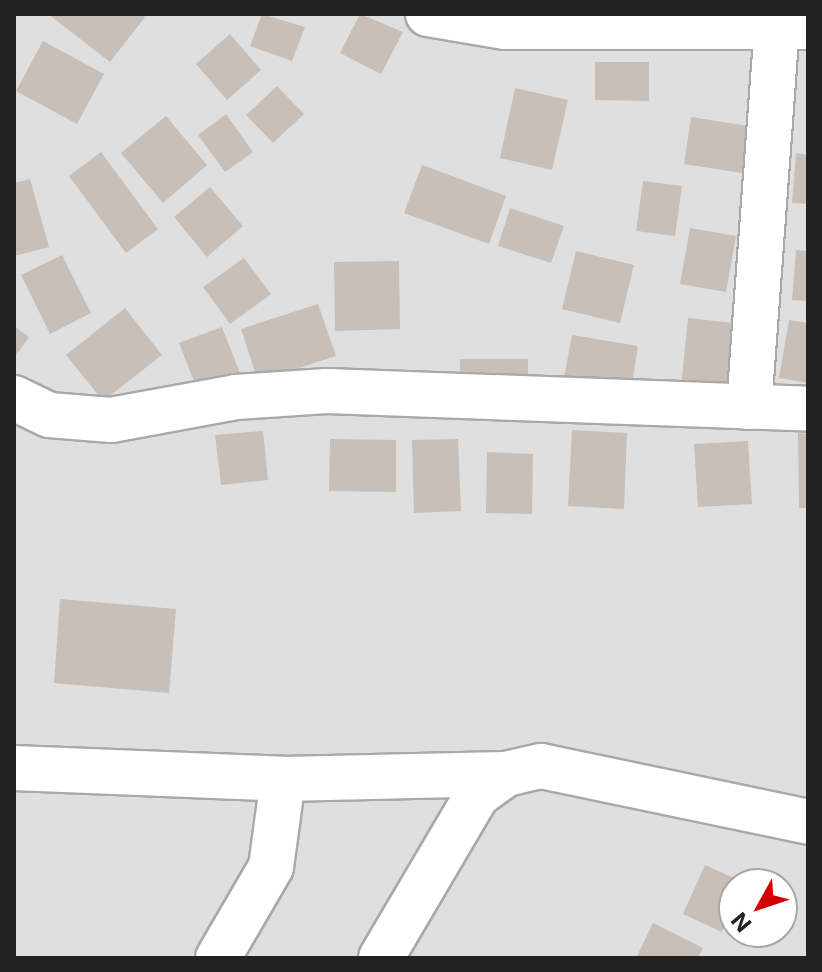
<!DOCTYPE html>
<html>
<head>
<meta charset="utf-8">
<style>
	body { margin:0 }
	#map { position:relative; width:822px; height:972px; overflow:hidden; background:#f2efe9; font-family:Inter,sans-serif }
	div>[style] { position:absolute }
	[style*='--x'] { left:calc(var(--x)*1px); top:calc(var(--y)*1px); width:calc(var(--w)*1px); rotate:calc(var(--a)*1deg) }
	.residential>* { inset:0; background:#e0dfdf }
	.building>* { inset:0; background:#c7bfb8 }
	.roads { filter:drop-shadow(2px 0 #a9a9a9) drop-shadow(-2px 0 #a9a9a9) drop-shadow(0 2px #a9a9a9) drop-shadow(0 -2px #a9a9a9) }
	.minor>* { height:44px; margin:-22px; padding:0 22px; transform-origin:22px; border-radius:22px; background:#fff }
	span { translate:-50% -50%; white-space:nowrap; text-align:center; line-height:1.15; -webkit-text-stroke:6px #fff; paint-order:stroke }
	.frame { position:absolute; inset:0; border:16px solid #222; pointer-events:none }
	.north { position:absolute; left:718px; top:868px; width:80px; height:80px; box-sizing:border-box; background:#fff; border:2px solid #a7a7a7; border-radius:50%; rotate:230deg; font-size:22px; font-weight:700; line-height:32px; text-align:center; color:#222 }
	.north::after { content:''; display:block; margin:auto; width:28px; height:36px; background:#d40000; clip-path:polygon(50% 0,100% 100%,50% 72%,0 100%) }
</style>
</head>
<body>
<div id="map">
	<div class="residential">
		<i style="clip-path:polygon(evenodd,14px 14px,808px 14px,808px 958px,14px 958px,14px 14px,734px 884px,782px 884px,782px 932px,734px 932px,734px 884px)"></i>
	</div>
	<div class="building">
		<i style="clip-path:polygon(48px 14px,141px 14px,145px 17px,110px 62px)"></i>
		<i style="clip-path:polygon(262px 14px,305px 27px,292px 61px,250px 46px)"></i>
		<i style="clip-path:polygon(360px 14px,403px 32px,381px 74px,340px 53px)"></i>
		<i style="clip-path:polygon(230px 34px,261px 70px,227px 100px,196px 64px)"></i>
		<i style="clip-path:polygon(43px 41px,104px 74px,77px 124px,16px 91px)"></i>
		<i style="clip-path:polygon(595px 62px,649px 62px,649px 101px,595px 100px)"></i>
		<i style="clip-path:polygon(277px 86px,304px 114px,273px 143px,246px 115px)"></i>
		<i style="clip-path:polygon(515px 88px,568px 100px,552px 170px,500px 158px)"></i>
		<i style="clip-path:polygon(226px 114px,253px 152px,225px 172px,198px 135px)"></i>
		<i style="clip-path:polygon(166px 116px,207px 165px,163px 203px,121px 153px)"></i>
		<i style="clip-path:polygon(691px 117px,755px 127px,748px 174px,684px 164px)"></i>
		<i style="clip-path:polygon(101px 152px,158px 229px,126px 253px,69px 176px)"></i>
		<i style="clip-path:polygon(796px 153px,808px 155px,808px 204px,792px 203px)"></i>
		<i style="clip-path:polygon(422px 165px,506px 196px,489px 244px,404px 213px)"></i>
		<i style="clip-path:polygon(30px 179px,49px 247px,14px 256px,14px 183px)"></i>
		<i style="clip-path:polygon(643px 181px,682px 186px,675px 236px,636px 231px)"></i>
		<i style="clip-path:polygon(210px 187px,243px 226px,207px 257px,174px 217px)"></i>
		<i style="clip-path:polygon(510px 208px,564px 226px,551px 263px,498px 246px)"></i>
		<i style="clip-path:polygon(690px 228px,736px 236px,726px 292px,680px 284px)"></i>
		<i style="clip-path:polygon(796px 250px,808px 251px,808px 301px,792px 300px)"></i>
		<i style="clip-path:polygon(576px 251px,634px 265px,620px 323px,562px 309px)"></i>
		<i style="clip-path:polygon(62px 255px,91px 313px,50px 334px,21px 275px)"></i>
		<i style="clip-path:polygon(244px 258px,271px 294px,230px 324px,203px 287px)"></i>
		<i style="clip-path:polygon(399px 261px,400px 329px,335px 331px,334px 262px)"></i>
		<i style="clip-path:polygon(318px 304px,336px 356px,258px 381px,241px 329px)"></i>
		<i style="clip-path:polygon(125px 308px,162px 355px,103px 401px,66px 355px)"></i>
		<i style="clip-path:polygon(688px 318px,743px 324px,737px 393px,681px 387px)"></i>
		<i style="clip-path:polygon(789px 320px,808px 323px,808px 383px,779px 378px)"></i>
		<i style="clip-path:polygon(14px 326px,29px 337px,14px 358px)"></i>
		<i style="clip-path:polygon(222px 327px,242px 378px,199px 394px,179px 343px)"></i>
		<i style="clip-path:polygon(572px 335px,638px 346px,631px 390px,564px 378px)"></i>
		<i style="clip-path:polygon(460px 359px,528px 359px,528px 384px,460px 385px)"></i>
		<i style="clip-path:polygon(572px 430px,627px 433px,624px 509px,568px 506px)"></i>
		<i style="clip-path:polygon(263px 431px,268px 480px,221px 485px,215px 435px)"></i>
		<i style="clip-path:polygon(798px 433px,808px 434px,808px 508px,799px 508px)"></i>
		<i style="clip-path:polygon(330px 439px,396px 440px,396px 492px,329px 491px)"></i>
		<i style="clip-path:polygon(458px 439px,461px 511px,414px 513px,412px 440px)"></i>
		<i style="clip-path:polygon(748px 441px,752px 504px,698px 507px,694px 444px)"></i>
		<i style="clip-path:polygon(487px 452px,533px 454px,532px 514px,486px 513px)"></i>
		<i style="clip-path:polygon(60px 599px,176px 609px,169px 693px,54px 683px)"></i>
		<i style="clip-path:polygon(705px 865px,747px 884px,734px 884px,734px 905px,722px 932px,683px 914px)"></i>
		<i style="clip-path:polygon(653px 923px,703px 948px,698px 958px,636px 958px)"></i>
	</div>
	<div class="roads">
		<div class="minor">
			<i style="--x:428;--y:14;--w:78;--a:9.6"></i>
			<i style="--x:505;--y:27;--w:301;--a:0"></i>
			<i style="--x:14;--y:398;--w:39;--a:26"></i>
			<i style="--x:49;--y:415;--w:62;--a:4.6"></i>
			<i style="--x:111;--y:420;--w:127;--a:-10.4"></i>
			<i style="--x:236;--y:397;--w:91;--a:-3.8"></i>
			<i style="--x:327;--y:391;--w:481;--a:2.1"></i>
			<i style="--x:749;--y:407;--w:394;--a:-85.8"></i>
			<i style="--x:14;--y:768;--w:269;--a:2.3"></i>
			<i style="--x:283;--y:779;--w:223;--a:-1.3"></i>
			<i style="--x:506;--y:774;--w:36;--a:-13"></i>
			<i style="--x:541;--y:766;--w:273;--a:11.8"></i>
			<i style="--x:218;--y:958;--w:105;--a:-59.8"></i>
			<i style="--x:271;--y:867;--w:89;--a:-82.2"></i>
			<i style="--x:381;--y:958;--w:189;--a:-59.5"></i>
			<i style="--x:477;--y:795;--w:36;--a:-36"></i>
		</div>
	</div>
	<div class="frame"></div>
	<div class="north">N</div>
</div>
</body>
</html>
